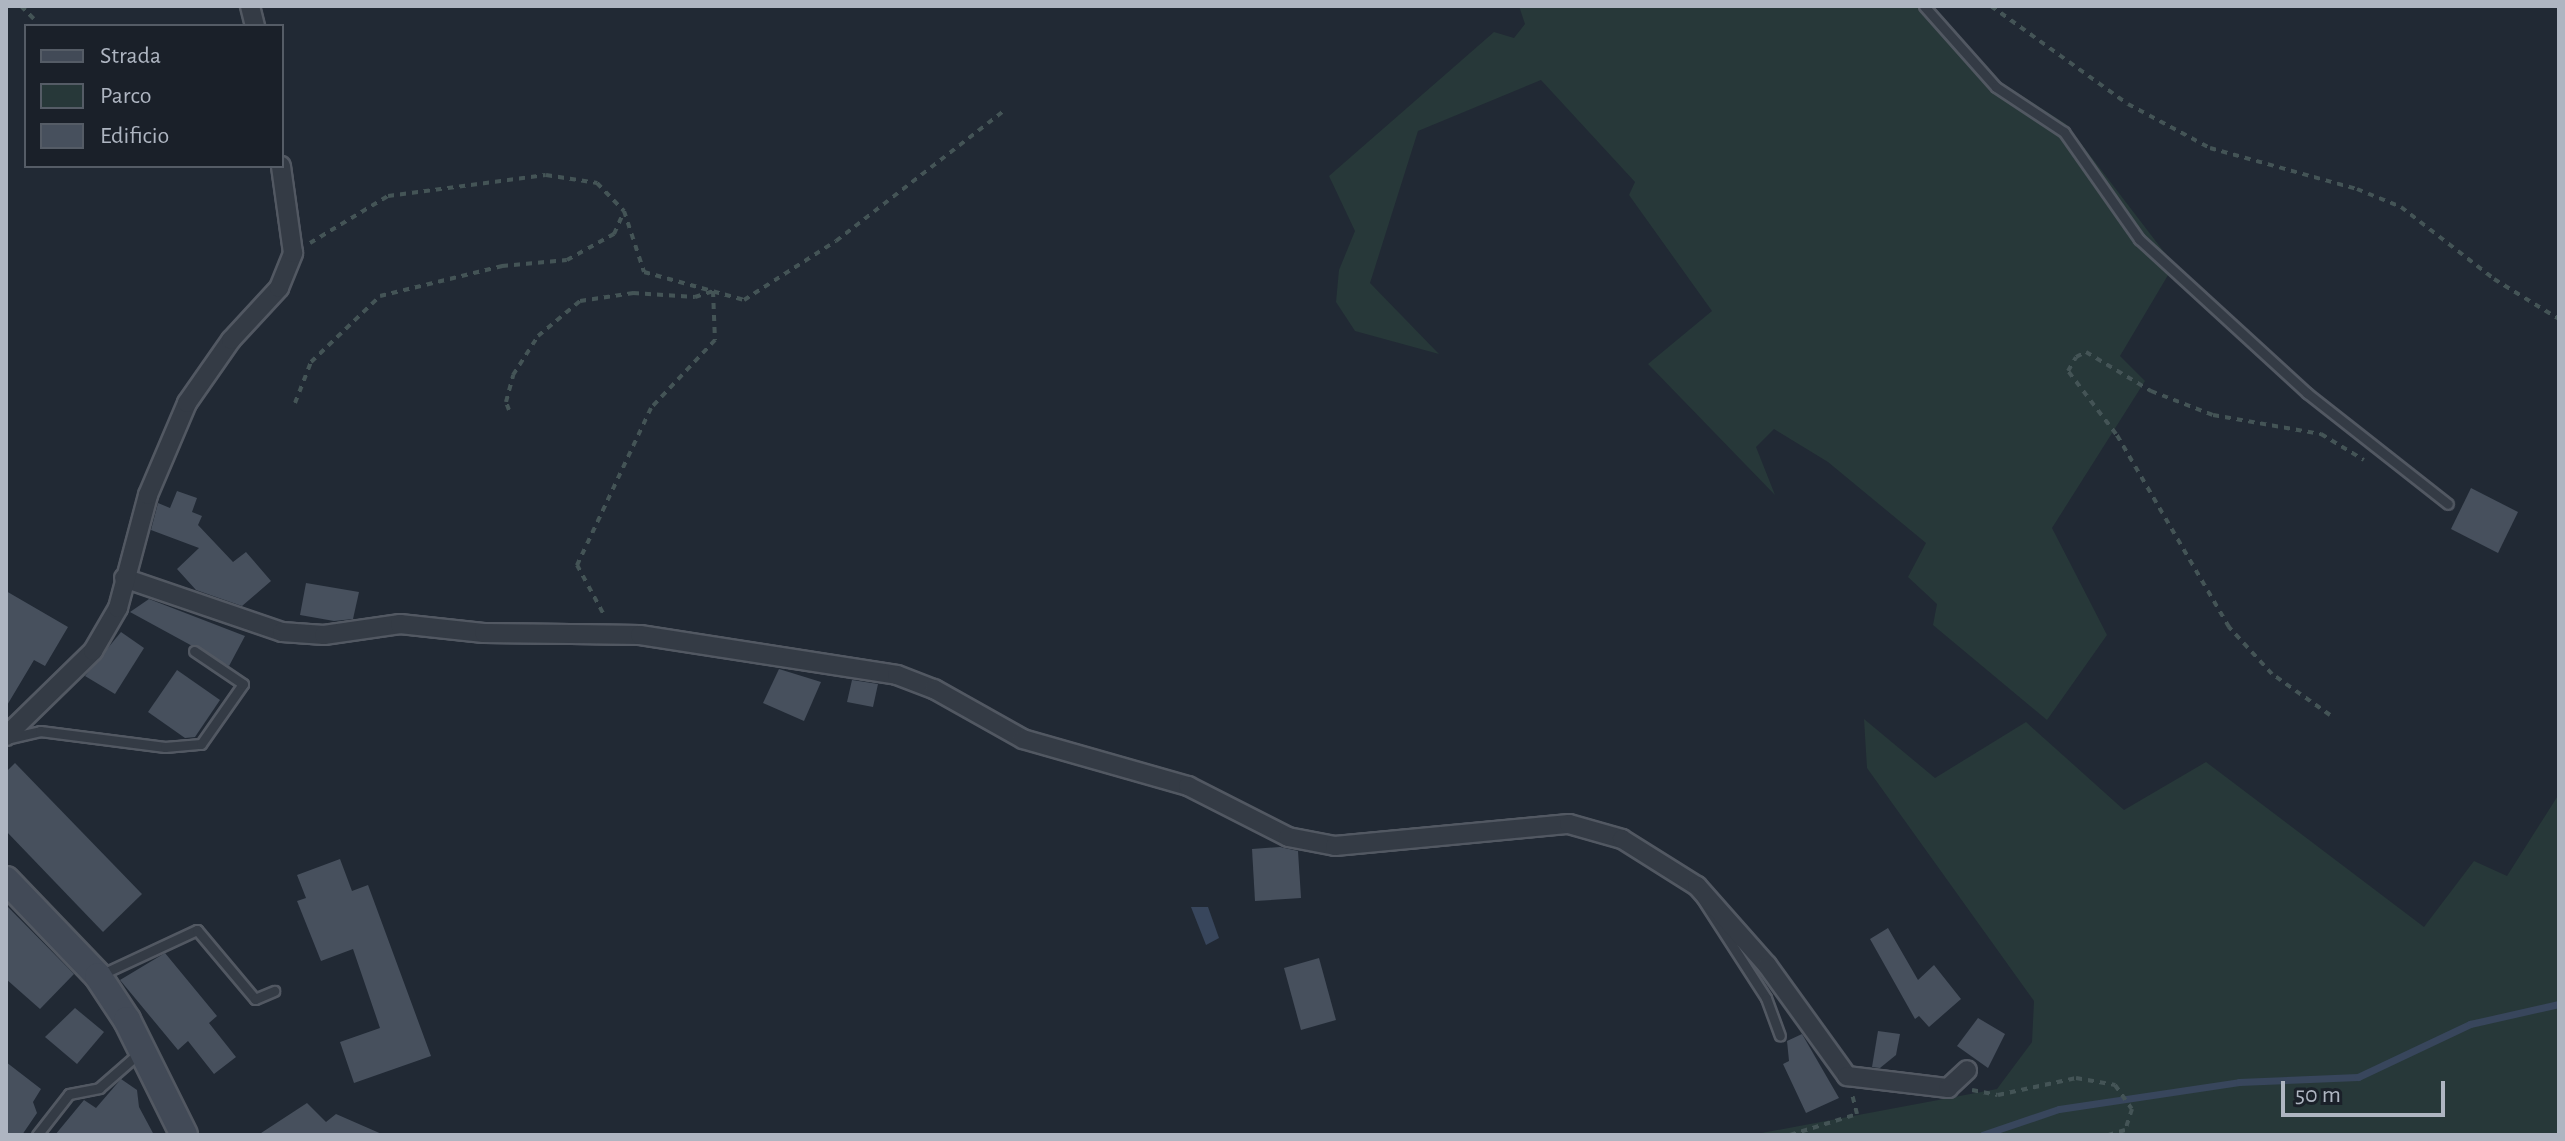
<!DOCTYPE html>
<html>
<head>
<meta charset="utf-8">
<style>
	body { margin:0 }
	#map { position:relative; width:2565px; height:1141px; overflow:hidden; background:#212934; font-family:"Alegreya Sans",sans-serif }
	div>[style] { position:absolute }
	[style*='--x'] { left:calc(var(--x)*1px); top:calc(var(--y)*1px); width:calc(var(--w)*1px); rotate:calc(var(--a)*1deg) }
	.green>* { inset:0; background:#273839 }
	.water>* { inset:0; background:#38465c }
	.stream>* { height:7px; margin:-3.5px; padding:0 3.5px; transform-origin:3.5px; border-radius:3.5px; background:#38465c }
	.building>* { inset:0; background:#47505d }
	.path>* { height:4px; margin-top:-2px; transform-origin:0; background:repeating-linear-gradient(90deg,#445456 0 6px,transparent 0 12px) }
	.roads { filter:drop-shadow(2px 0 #525862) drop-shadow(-2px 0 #525862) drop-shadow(0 2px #525862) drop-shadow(0 -2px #525862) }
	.lane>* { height:9px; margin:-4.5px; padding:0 4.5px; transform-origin:4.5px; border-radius:4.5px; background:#343b45 }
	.street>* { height:18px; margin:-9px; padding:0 9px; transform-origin:9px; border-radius:9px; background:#343b45 }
	.secondary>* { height:26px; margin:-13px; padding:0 13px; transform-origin:13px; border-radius:13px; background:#424a57 }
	span { translate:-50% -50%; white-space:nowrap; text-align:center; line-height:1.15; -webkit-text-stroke:8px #1a2029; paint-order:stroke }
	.frame { position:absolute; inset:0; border:8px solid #aeb5c1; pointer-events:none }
	.legend { position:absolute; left:24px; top:24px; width:260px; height:144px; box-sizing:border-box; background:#1a2029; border:2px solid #555c66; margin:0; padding:10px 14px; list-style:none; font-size:24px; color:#aeb5c1 }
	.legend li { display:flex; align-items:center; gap:16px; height:40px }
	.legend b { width:40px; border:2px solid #555c66 }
	.scale { position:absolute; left:2281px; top:1081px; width:164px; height:36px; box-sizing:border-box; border:4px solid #aeb5c1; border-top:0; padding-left:10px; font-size:24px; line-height:28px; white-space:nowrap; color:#aeb5c1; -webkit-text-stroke:6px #1a2029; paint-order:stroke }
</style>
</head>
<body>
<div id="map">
	<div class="green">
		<i style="clip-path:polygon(1519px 6px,1932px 6px,1999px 81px,2066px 124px,2174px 265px,2120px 356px,2145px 381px,2052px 528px,2107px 635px,2047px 720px,1933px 625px,1937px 604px,1908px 577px,1926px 543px,1828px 462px,1774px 429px,1756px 447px,1775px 495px,1648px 364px,1712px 311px,1629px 195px,1635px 182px,1541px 80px,1418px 131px,1370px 283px,1439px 354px,1355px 331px,1336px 302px,1339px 270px,1355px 231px,1329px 176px,1494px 32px,1514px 38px,1525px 24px)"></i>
		<i style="clip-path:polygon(1864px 719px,1935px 778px,2026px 722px,2124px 810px,2206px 762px,2424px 927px,2474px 861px,2507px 876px,2559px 794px,2559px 1135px,1751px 1135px,1997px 1089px,2032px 1042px,2034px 1001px,1867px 768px)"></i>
	</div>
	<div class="water">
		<i style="clip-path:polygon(1191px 907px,1208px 907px,1219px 938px,1206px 945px)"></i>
	</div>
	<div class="stream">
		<i style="--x:1982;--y:1135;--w:81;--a:-18.7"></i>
		<i style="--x:2059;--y:1109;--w:182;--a:-8.5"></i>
		<i style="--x:2239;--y:1082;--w:119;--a:-2.4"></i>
		<i style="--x:2358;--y:1077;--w:124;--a:-25.3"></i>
		<i style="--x:2470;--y:1024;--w:91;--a:-12.7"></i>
	</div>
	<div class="building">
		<i style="clip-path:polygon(2471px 488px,2518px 512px,2498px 553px,2451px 529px)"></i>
		<i style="clip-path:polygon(177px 491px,197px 498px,192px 512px,202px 516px,198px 525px,233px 562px,246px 552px,271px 581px,242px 606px,196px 590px,177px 569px,199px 548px,151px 530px,158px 503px,170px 508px)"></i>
		<i style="clip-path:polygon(306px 583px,359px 592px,353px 619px,334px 621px,300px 615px)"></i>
		<i style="clip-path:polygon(6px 591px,68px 627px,45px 666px,34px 660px,6px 707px)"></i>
		<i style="clip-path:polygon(149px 599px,245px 636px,229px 666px,130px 612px)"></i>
		<i style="clip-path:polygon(121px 632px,144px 648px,115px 694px,85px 676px)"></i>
		<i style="clip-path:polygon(779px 669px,821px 682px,804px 721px,763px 703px)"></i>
		<i style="clip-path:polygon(177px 670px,220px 700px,195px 737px,185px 738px,148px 712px)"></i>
		<i style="clip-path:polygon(852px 680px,878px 684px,873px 707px,847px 702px)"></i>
		<i style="clip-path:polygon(15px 763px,142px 894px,103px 932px,6px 831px,6px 772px)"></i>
		<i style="clip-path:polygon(1280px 847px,1298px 851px,1301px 898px,1255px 901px,1252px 849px)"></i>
		<i style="clip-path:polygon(340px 859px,352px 891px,368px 885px,431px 1056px,354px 1083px,340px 1042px,380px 1028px,353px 949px,321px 961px,297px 901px,306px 898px,297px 875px)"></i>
		<i style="clip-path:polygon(6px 905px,74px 974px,40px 1009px,6px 979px)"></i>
		<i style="clip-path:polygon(1888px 928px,1918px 980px,1934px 965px,1961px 999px,1929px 1027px,1919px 1016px,1915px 1019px,1870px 939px)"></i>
		<i style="clip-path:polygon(165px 953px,217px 1016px,209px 1023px,236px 1057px,214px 1074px,188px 1041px,178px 1050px,120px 980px)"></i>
		<i style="clip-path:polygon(1319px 958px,1336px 1020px,1301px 1030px,1284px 968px)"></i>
		<i style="clip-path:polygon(75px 1008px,104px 1032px,77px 1064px,45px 1037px)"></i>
		<i style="clip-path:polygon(1978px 1018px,2005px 1034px,1988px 1068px,1957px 1046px)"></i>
		<i style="clip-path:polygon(1878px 1031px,1900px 1034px,1896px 1055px,1880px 1068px,1872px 1067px)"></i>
		<i style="clip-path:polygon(1802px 1034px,1839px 1098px,1806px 1113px,1783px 1064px,1789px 1061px,1787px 1041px)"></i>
		<i style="clip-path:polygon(6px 1062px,41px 1089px,33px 1102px,37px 1113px,22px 1135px,6px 1135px)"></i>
		<i style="clip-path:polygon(121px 1079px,137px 1090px,139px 1107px,154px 1135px,55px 1135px,84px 1100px,96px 1108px)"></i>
		<i style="clip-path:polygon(307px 1103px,326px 1122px,336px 1114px,384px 1135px,258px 1135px)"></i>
	</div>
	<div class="path">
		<i style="--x:21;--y:6;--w:18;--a:45"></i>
		<i style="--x:1991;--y:6;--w:168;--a:35.6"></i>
		<i style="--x:2128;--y:104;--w:93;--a:28.2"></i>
		<i style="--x:2210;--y:148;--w:153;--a:15.6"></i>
		<i style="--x:2357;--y:189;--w:48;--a:22.2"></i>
		<i style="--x:2401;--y:207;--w:118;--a:37.7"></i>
		<i style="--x:2494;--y:279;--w:76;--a:31.6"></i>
		<i style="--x:310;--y:243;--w:91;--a:-31.1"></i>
		<i style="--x:388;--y:196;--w:159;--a:-7.6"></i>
		<i style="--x:546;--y:175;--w:52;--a:8.9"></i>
		<i style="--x:597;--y:183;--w:39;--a:46"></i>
		<i style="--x:624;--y:211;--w:64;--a:71.8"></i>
		<i style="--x:644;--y:272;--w:104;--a:15.6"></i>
		<i style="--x:744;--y:300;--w:109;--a:-32.7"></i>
		<i style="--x:836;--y:241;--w:215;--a:-37.8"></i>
		<i style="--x:295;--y:403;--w:44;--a:-68.7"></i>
		<i style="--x:311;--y:362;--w:95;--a:-43.7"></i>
		<i style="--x:380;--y:296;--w:126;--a:-13.8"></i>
		<i style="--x:502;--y:266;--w:65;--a:-5.3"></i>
		<i style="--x:567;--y:260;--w:54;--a:-29"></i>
		<i style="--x:614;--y:234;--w:22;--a:-66"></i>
		<i style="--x:509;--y:410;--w:9;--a:-111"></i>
		<i style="--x:506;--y:402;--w:28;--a:-75"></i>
		<i style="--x:513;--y:375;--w:46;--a:-57.3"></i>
		<i style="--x:538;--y:336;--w:55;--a:-39.8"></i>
		<i style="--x:580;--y:301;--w:54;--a:-8.6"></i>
		<i style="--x:633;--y:293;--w:62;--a:3.7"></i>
		<i style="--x:695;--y:297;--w:19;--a:-18"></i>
		<i style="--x:713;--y:291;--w:49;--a:87.7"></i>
		<i style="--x:715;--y:340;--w:93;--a:133.3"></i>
		<i style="--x:651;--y:408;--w:174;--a:115.2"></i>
		<i style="--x:577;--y:565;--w:57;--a:61.6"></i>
		<i style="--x:2330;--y:715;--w:71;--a:-144.7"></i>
		<i style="--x:2272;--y:674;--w:64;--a:-132.5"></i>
		<i style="--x:2229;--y:627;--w:224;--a:-120.3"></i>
		<i style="--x:2116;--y:434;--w:79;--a:-127.3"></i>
		<i style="--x:2068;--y:371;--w:16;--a:-60"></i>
		<i style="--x:2076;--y:357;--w:11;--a:-27"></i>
		<i style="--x:2086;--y:352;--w:76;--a:31"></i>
		<i style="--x:2151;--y:391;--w:66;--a:21.2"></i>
		<i style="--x:2213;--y:415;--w:110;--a:10"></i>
		<i style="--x:2321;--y:434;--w:50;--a:31.2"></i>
		<i style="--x:1972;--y:1090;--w:26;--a:11"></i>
		<i style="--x:1998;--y:1095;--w:80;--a:-12.3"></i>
		<i style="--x:2076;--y:1078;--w:40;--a:10"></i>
		<i style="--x:2115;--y:1085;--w:29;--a:55"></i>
		<i style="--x:2132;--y:1109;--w:22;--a:108"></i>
		<i style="--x:2125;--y:1130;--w:17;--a:163"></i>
		<i style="--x:1790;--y:1135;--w:70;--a:-17.4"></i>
		<i style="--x:1857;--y:1114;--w:21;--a:-104"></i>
	</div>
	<div class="roads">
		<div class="lane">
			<i style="--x:1924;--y:6;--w:108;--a:48.4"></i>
			<i style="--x:1996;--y:87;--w:82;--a:33.5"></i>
			<i style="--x:2064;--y:132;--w:131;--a:55"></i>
			<i style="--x:2139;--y:239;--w:228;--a:42.5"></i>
			<i style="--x:2307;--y:393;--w:179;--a:38.2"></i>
			<i style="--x:10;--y:738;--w:31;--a:-13"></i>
			<i style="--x:40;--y:731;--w:126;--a:7.3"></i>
			<i style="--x:165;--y:747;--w:36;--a:-5"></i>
			<i style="--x:201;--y:744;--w:73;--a:-55"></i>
			<i style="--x:243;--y:684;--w:59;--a:-146"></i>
			<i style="--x:1701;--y:897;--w:120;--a:57.2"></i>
			<i style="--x:1766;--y:998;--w:40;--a:69.8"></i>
			<i style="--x:100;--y:975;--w:107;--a:-24.9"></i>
			<i style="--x:197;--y:930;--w:90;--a:50"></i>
			<i style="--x:255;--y:999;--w:21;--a:-23"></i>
			<i style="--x:37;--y:1135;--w:52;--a:-52"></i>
			<i style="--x:69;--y:1094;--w:31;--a:-11"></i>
			<i style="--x:99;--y:1088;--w:53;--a:-41.2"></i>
		</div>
		<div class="street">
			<i style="--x:250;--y:6;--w:21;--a:76"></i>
			<i style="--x:124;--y:578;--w:167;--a:18.9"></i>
			<i style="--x:282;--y:632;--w:42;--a:4.1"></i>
			<i style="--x:324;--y:635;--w:77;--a:-8.2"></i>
			<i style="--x:400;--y:624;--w:84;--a:6.1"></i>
			<i style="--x:484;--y:633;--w:156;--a:0.7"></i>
			<i style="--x:640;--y:635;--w:260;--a:8.8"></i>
			<i style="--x:897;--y:675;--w:40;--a:21"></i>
			<i style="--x:934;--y:689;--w:102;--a:29.3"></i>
			<i style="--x:1023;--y:739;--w:172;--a:15.9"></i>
			<i style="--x:1188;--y:786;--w:112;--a:27"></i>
			<i style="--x:1288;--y:837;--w:48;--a:10.8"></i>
			<i style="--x:1335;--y:846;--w:235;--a:-5.4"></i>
			<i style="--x:1569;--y:824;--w:55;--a:15.8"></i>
			<i style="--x:1622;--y:839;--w:89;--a:32.1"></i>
			<i style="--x:1697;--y:886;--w:106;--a:48.5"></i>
			<i style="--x:1767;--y:965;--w:137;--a:54.2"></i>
			<i style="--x:1847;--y:1076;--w:102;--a:6.8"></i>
			<i style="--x:1948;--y:1088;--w:26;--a:-43"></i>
			<i style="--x:6;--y:736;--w:122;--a:-44.3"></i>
			<i style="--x:93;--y:651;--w:50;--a:-59.8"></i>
			<i style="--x:118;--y:608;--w:117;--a:-75.1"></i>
			<i style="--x:148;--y:495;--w:100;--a:-67"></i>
			<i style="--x:187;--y:403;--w:77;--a:-55.1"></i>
			<i style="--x:231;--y:340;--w:71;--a:-47.3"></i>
			<i style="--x:279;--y:288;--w:38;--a:-68"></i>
			<i style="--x:293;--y:253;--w:88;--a:-97.9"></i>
		</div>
		<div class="secondary">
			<i style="--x:6;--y:880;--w:133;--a:46.2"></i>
			<i style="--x:98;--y:976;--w:53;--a:56.6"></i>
			<i style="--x:127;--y:1020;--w:128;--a:63.6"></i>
		</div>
	</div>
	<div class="frame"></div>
	<ul class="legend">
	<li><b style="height:10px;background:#424a57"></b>Strada</li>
	<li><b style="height:22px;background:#273839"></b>Parco</li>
	<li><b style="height:22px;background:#47505d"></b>Edificio</li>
	</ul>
	<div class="scale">50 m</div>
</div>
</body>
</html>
